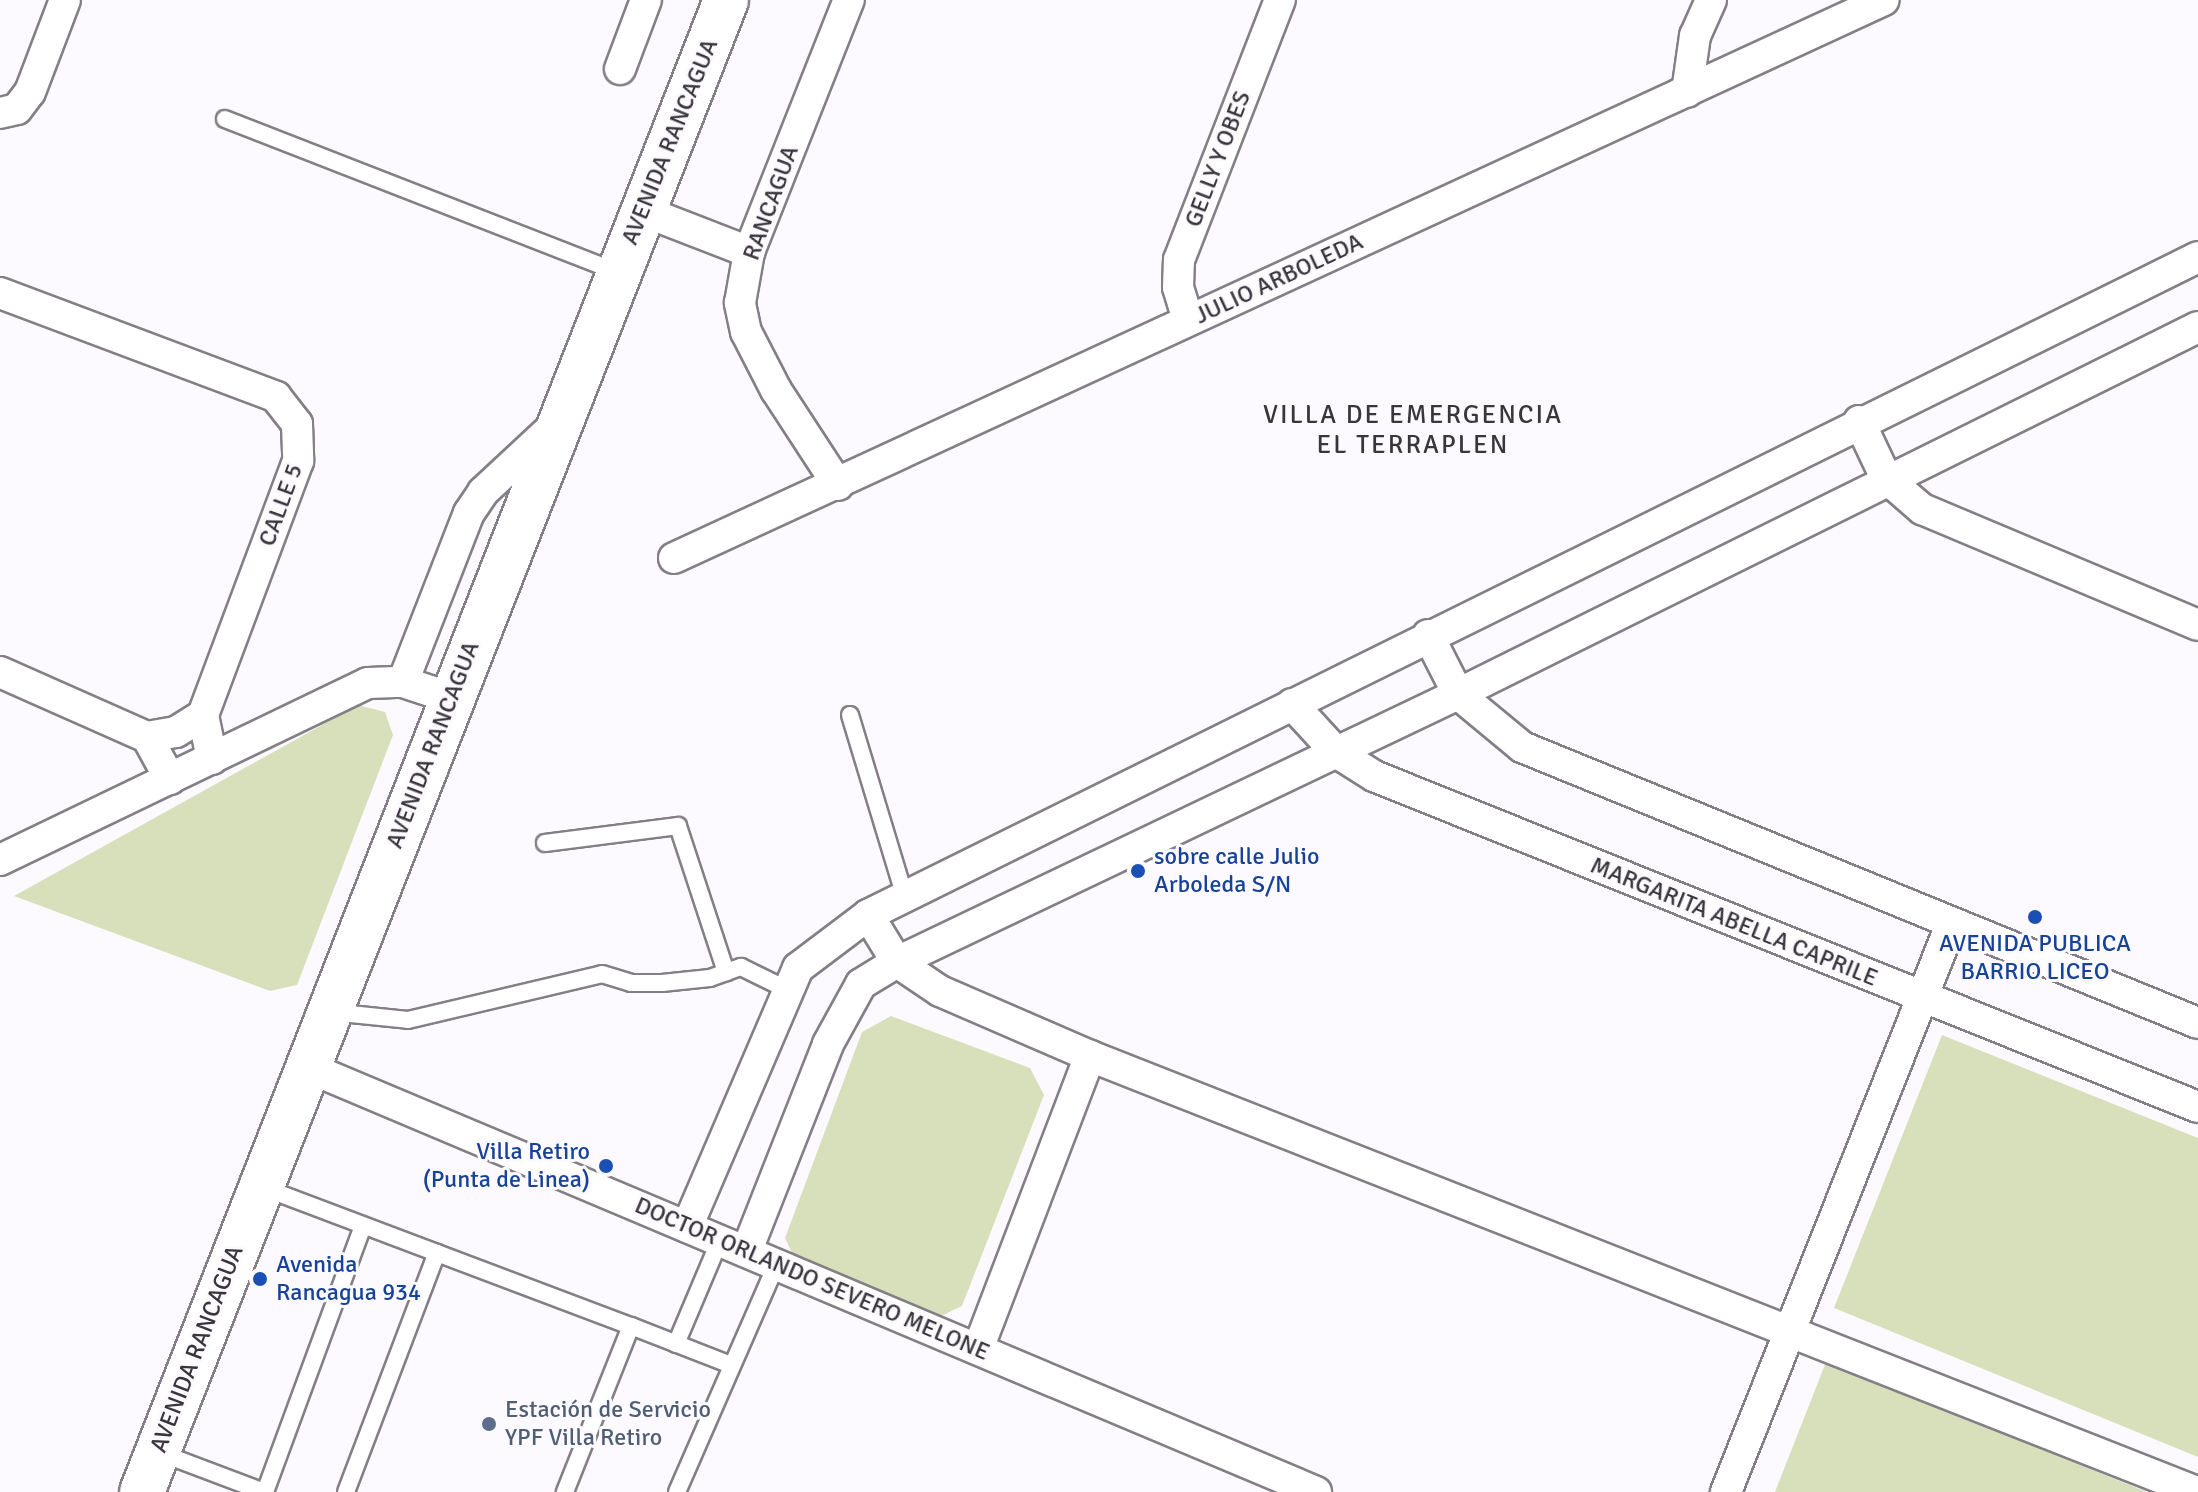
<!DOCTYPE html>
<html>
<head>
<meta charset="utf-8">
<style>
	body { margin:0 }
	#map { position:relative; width:2198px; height:1492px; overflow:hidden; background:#fdfaff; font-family:Signika,sans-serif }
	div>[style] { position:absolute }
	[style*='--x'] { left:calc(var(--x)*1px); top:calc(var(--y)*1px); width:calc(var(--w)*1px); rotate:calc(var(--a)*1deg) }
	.green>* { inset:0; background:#d8e0bb }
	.roads { filter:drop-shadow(2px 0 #847f87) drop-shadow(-2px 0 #847f87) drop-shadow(0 2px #847f87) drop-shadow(0 -2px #847f87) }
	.service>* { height:16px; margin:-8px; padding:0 8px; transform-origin:8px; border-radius:8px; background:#fff }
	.minor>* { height:30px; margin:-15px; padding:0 15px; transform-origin:15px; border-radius:15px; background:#fff }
	.secondary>* { height:44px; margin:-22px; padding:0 22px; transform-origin:22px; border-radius:22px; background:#fff }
	.dots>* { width:22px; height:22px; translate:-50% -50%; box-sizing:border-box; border:4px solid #fdfaff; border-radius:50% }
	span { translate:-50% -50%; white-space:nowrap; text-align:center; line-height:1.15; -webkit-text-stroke:6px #fdfaff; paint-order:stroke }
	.street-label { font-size:24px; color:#38363a }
	.transit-label { font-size:24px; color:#164399 }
	.left { translate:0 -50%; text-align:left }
	.right { translate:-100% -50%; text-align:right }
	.service-label { font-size:24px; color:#4e5e75 }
	.neighbourhood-label { font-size:26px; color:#38363a; letter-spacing:2px }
</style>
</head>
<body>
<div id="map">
	<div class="green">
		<i style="clip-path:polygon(358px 705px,385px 712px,393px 735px,297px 985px,270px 991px,14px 896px)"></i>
		<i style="clip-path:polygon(891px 1016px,1030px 1068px,1044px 1095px,962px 1306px,941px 1316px,795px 1260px,785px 1238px,862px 1032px)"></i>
		<i style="clip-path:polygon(1942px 1035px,2198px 1138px,2198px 1457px,1834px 1308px)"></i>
		<i style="clip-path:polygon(1826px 1362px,2147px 1492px,1775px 1492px)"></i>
	</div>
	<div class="roads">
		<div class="service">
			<i style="--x:225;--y:119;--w:421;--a:21.3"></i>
			<i style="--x:850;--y:715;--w:187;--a:73.2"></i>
			<i style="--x:545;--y:843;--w:134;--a:-7.3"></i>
			<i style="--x:678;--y:826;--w:154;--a:71.8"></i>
			<i style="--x:331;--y:1012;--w:77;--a:5.9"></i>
			<i style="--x:408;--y:1020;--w:199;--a:-13.3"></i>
			<i style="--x:602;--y:974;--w:30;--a:17"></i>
			<i style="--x:631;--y:983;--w:31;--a:0"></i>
			<i style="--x:662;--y:983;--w:48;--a:-5.9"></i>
			<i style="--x:710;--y:978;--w:33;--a:-20"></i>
			<i style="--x:741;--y:967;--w:50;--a:26.1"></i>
			<i style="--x:265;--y:1188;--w:391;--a:20.7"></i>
			<i style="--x:631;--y:1326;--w:179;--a:111.7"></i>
			<i style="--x:631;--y:1326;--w:107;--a:21.3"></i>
			<i style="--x:676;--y:1344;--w:113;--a:-67.1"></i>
			<i style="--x:161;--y:1453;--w:110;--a:20.7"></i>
			<i style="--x:265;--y:1492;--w:283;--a:-69.8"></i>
			<i style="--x:346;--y:1492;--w:256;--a:-69.2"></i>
			<i style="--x:677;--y:1492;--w:250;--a:-66.4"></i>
		</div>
		<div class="minor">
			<i style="--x:620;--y:69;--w:74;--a:-69.4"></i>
			<i style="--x:1687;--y:92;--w:57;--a:-81.9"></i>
			<i style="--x:1695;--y:36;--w:39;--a:-66"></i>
			<i style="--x:0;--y:113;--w:17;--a:-13"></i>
			<i style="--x:17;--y:109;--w:21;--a:-53"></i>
			<i style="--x:30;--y:92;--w:98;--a:-69.2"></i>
			<i style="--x:643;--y:211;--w:114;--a:21.1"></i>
			<i style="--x:0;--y:293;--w:295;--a:20.6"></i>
			<i style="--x:276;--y:397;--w:34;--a:52"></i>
			<i style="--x:297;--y:424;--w:37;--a:88"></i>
			<i style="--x:298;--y:461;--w:271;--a:110.5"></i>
			<i style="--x:203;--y:715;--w:45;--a:78.4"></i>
			<i style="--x:1188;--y:320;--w:34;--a:-107"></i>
			<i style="--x:1178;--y:287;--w:27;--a:-88"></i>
			<i style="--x:1179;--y:260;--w:279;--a:-68.8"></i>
			<i style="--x:1859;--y:421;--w:63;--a:64.7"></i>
			<i style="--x:1886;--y:478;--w:48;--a:40.7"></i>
			<i style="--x:1922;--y:509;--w:299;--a:22.8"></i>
			<i style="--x:838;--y:485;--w:113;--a:-123.1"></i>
			<i style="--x:776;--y:390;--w:65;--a:-117.3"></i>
			<i style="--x:746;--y:332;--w:30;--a:-102"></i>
			<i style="--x:740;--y:303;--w:52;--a:-80"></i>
			<i style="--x:749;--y:252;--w:271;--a:-68.4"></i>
			<i style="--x:674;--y:558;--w:1332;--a:-24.76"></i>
			<i style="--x:1428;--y:635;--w:66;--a:63"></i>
			<i style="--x:1458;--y:694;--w:83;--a:39.6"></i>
			<i style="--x:1522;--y:747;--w:730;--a:22.21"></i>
			<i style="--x:0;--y:672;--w:161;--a:23.9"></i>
			<i style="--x:147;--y:737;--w:48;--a:61.3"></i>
			<i style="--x:403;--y:682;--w:181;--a:-68.7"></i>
			<i style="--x:469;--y:513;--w:25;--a:-56"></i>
			<i style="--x:483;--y:492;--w:98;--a:-42.9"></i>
			<i style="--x:1292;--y:704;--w:65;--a:47.5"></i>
			<i style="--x:1336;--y:752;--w:45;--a:32.3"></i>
			<i style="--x:1374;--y:776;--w:888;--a:21.89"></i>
			<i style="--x:147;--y:737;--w:29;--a:-10"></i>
			<i style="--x:176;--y:732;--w:32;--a:-32"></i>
			<i style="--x:0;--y:860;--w:408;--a:-25.7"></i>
			<i style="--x:368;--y:683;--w:35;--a:-2"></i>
			<i style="--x:403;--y:682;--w:51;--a:18.4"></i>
			<i style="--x:868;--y:915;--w:55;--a:58.3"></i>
			<i style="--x:897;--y:962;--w:52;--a:34"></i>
			<i style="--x:940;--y:991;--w:163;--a:23.4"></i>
			<i style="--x:1090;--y:1056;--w:1190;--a:21.5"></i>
			<i style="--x:307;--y:1067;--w:1095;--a:22.84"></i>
			<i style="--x:687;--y:1227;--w:282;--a:-66.8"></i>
			<i style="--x:798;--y:968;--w:88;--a:-37.1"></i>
			<i style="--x:868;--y:915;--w:1484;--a:-26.32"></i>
			<i style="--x:747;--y:1250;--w:221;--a:-68.5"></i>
			<i style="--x:828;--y:1044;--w:68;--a:-61.2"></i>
			<i style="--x:861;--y:984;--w:42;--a:-31.4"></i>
			<i style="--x:897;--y:962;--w:622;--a:-25.53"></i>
			<i style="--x:1458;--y:694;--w:826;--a:-26.38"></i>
			<i style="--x:978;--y:1349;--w:314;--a:-69.1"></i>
			<i style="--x:1726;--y:1492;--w:610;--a:-68.36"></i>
		</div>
		<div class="secondary">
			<i style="--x:142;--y:1492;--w:1602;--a:-68.62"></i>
		</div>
	</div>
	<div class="dots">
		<i style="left:1138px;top:871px;background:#1a4fb4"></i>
		<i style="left:2035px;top:917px;background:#1a4fb4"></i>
		<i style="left:606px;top:1166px;background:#1a4fb4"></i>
		<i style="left:260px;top:1279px;background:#1a4fb4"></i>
		<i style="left:489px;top:1424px;background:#5c6f8a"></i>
	</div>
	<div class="street-label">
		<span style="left:670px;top:142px;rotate:-68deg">AVENIDA RANCAGUA</span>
		<span style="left:1218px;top:159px;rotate:-69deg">GELLY Y OBES</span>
		<span style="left:771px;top:203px;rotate:-70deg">RANCAGUA</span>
		<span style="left:1279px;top:279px;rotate:-25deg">JULIO ARBOLEDA</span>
		<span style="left:281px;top:505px;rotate:-70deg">CALLE 5</span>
		<span style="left:433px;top:745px;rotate:-69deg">AVENIDA RANCAGUA</span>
		<span style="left:1734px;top:922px;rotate:22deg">MARGARITA ABELLA CAPRILE</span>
		<span style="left:812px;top:1279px;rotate:23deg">DOCTOR ORLANDO SEVERO MELONE</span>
		<span style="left:197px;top:1349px;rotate:-69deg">AVENIDA RANCAGUA</span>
	</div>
	<div class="transit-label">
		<span class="left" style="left:1154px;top:871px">sobre calle Julio<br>Arboleda S/N</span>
		<span style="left:2035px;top:958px">AVENIDA PUBLICA<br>BARRIO LICEO</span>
		<span class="right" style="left:590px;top:1166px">Villa Retiro<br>(Punta de Linea)</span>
		<span class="left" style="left:276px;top:1279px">Avenida<br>Rancagua 934</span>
	</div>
	<div class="service-label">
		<span class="left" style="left:505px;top:1424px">Estación de Servicio<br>YPF Villa Retiro</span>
	</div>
	<div class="neighbourhood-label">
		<span style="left:1413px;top:431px">VILLA DE EMERGENCIA<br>EL TERRAPLEN</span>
	</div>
</div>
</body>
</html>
